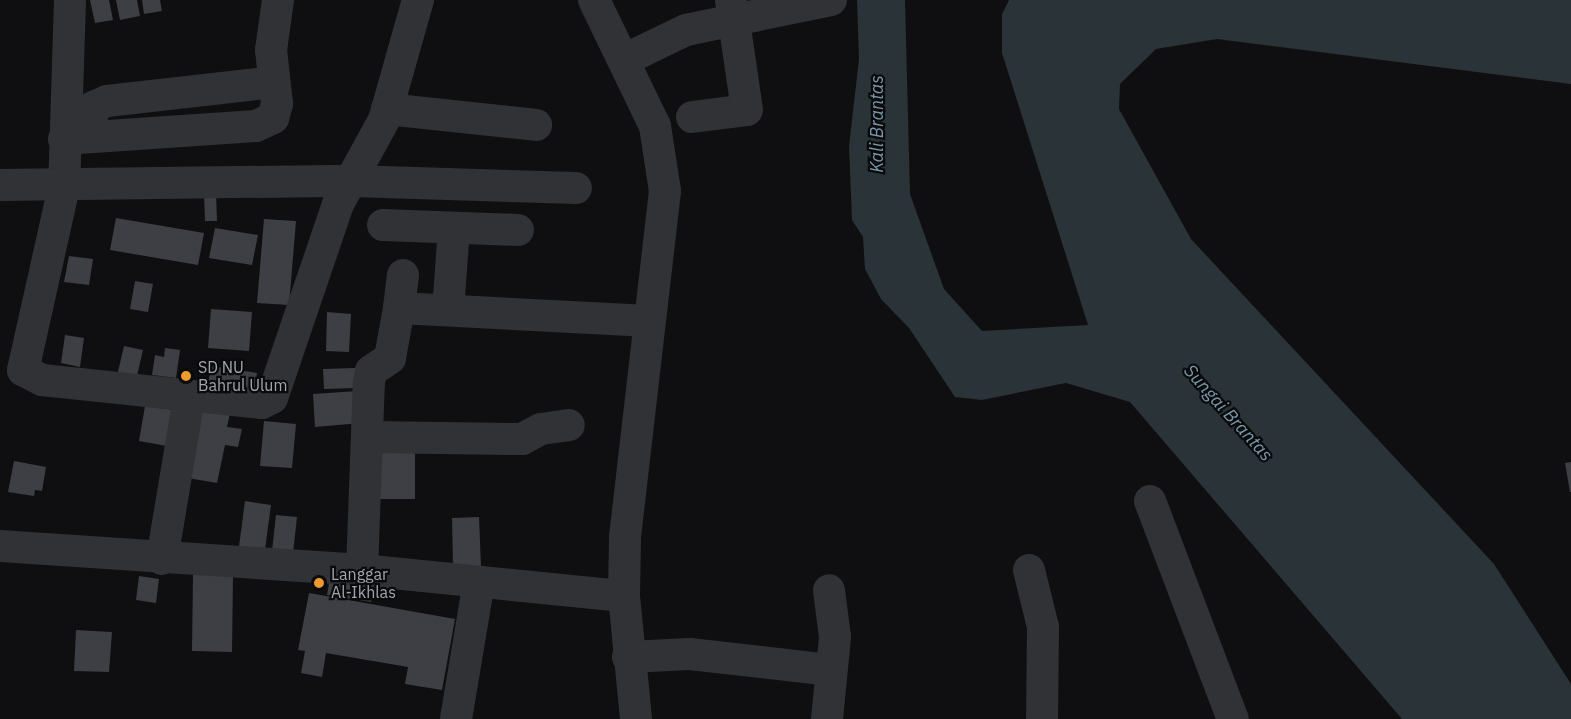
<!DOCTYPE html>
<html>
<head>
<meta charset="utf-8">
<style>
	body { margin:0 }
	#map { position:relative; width:1571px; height:719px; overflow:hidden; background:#0f0f11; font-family:"IBM Plex Sans",sans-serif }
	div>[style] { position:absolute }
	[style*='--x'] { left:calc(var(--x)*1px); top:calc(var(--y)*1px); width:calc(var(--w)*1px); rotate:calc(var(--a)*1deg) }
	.water>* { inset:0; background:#293338 }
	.building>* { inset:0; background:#3e3f44 }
	.street>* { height:32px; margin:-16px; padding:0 16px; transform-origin:16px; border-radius:16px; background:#303235 }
	.dots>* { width:16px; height:16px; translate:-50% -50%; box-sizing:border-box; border:3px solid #0a0a0b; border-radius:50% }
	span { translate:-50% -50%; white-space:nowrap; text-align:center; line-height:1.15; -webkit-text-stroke:4.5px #0a0a0b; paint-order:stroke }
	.poi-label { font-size:16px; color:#a1a7b1 }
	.left { translate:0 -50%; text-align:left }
	.water-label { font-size:18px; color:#7898ac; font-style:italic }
</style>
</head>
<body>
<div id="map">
	<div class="water">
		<i style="clip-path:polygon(857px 0,905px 0,910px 194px,944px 289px,982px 331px,1088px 325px,1002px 53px,1002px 14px,1009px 0,1571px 0,1571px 84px,1217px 39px,1156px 49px,1120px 84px,1119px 109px,1191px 239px,1494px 564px,1571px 684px,1571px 719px,1402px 719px,1130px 402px,1066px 383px,982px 400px,955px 397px,909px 328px,881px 299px,865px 269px,863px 237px,852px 220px,849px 146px,859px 59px)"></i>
	</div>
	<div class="building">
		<i style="clip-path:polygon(90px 0,109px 0,113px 20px,95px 23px)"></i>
		<i style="clip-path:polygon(116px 0,137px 0,140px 16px,120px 20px)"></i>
		<i style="clip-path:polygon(142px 0,160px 0,162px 11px,144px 14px)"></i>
		<i style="clip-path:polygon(204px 193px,216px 193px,217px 221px,205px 221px)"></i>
		<i style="clip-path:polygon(116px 218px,204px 233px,198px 265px,110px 250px)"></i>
		<i style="clip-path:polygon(264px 219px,296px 221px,289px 305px,257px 303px)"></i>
		<i style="clip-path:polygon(215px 228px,258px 235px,252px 265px,209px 258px)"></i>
		<i style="clip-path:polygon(69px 256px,93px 259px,89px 285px,64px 282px)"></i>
		<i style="clip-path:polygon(135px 281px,153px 284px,148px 312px,130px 309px)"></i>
		<i style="clip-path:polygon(211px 309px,252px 312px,249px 351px,208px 348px)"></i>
		<i style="clip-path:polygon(327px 312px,351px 314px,349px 352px,326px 351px)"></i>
		<i style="clip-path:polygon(65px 335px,84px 338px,80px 367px,61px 363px)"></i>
		<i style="clip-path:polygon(124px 346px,143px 350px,136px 380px,117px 376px)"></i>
		<i style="clip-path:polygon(165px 348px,180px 350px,176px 378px,152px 375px,155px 355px,164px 357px)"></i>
		<i style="clip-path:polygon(211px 366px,257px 373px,254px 391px,208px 385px)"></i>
		<i style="clip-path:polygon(355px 368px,356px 388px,324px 389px,323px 369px)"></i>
		<i style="clip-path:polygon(358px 391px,361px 423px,315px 427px,313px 394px)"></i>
		<i style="clip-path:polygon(145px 406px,173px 410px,167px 446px,139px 441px)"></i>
		<i style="clip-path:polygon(203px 408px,230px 413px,227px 427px,242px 429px,238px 447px,225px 445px,217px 483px,188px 478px)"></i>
		<i style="clip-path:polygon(264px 421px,296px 424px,292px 468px,260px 466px)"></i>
		<i style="clip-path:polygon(379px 452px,415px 452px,415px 499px,378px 499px)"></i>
		<i style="clip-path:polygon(14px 461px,46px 467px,42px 491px,35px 490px,34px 496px,8px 492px)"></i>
		<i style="clip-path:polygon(1571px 462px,1571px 492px,1570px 492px,1565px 463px)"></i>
		<i style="clip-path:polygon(245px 501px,271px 505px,264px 557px,238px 554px)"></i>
		<i style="clip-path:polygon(276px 515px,297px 517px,293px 553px,272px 551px)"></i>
		<i style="clip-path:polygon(479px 517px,481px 567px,453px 568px,452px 518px)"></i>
		<i style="clip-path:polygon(193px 575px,233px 575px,232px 652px,192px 651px)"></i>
		<i style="clip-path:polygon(139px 576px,159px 579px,156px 603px,136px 600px)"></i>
		<i style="clip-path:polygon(330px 578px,374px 585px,371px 602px,327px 595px)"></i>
		<i style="clip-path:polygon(309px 593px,455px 619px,442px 690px,405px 684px,408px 667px,326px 653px,322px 677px,301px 673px,305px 651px,298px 650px)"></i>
		<i style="clip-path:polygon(76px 630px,112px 632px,109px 672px,74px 671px)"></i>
	</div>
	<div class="street">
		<i style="--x:70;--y:0;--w:187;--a:91.8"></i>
		<i style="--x:64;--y:187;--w:188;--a:102.6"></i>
		<i style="--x:23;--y:370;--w:21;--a:28"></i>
		<i style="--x:42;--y:380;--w:221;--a:6"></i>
		<i style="--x:262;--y:403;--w:11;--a:-27"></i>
		<i style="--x:272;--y:398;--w:205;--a:-71.2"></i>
		<i style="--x:338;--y:204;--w:96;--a:-61.3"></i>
		<i style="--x:384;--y:120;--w:125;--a:-74.2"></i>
		<i style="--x:594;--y:0;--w:140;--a:64.2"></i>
		<i style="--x:655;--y:126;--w:66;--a:81.3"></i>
		<i style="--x:665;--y:191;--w:349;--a:96.6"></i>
		<i style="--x:625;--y:538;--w:58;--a:91"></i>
		<i style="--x:624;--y:596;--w:124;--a:84.4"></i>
		<i style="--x:624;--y:60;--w:69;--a:-25.8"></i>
		<i style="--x:686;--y:30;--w:148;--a:-11.7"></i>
		<i style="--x:387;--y:109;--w:150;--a:6.1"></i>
		<i style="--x:692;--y:117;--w:55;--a:-7.3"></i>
		<i style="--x:747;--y:110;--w:111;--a:-98.3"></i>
		<i style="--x:90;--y:137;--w:30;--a:-84"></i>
		<i style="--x:93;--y:107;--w:15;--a:-23"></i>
		<i style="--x:107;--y:101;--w:167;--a:-6.5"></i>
		<i style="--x:64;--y:139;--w:192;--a:-3.9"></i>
		<i style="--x:256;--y:126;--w:19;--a:-25"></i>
		<i style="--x:273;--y:118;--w:15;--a:-74"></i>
		<i style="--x:277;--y:104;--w:54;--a:-96.3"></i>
		<i style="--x:271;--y:50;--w:50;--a:-82"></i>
		<i style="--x:0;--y:185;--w:352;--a:-0.7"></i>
		<i style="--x:352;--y:181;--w:224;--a:1.8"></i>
		<i style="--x:383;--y:225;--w:135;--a:2.1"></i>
		<i style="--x:403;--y:275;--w:33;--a:97"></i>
		<i style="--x:399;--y:308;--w:250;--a:3"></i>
		<i style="--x:448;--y:310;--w:82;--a:-85.8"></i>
		<i style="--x:370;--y:437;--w:152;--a:0.8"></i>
		<i style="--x:522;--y:439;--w:21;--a:-28"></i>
		<i style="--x:541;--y:429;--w:28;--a:-8"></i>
		<i style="--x:1150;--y:501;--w:233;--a:69.2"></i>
		<i style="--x:0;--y:546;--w:363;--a:3.8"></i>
		<i style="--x:362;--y:570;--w:263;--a:5.7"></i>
		<i style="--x:162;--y:559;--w:163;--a:-80.5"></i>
		<i style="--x:362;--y:570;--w:187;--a:-87.9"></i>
		<i style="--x:369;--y:383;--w:12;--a:-81"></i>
		<i style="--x:371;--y:371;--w:23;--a:-34"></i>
		<i style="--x:390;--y:358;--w:51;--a:-79.8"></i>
		<i style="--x:1029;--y:570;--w:59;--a:76.2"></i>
		<i style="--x:1043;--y:627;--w:92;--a:90.6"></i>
		<i style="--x:628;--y:657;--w:62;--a:-2.8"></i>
		<i style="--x:690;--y:654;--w:142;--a:6.5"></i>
		<i style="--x:456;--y:719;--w:139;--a:-80.5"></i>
		<i style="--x:827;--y:719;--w:82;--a:-84.4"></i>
		<i style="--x:835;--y:637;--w:47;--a:-97.3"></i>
	</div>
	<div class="dots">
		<i style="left:186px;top:376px;background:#eb9a2d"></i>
		<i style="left:319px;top:583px;background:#eb9a2d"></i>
	</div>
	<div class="poi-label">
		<span class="left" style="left:198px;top:376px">SD NU<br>Bahrul Ulum</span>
		<span class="left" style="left:331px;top:583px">Langgar<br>Al-Ikhlas</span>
	</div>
	<div class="water-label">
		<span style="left:877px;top:124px;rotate:-90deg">Kali Brantas</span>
		<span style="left:1228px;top:413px;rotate:48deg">Sungai Brantas</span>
	</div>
</div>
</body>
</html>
